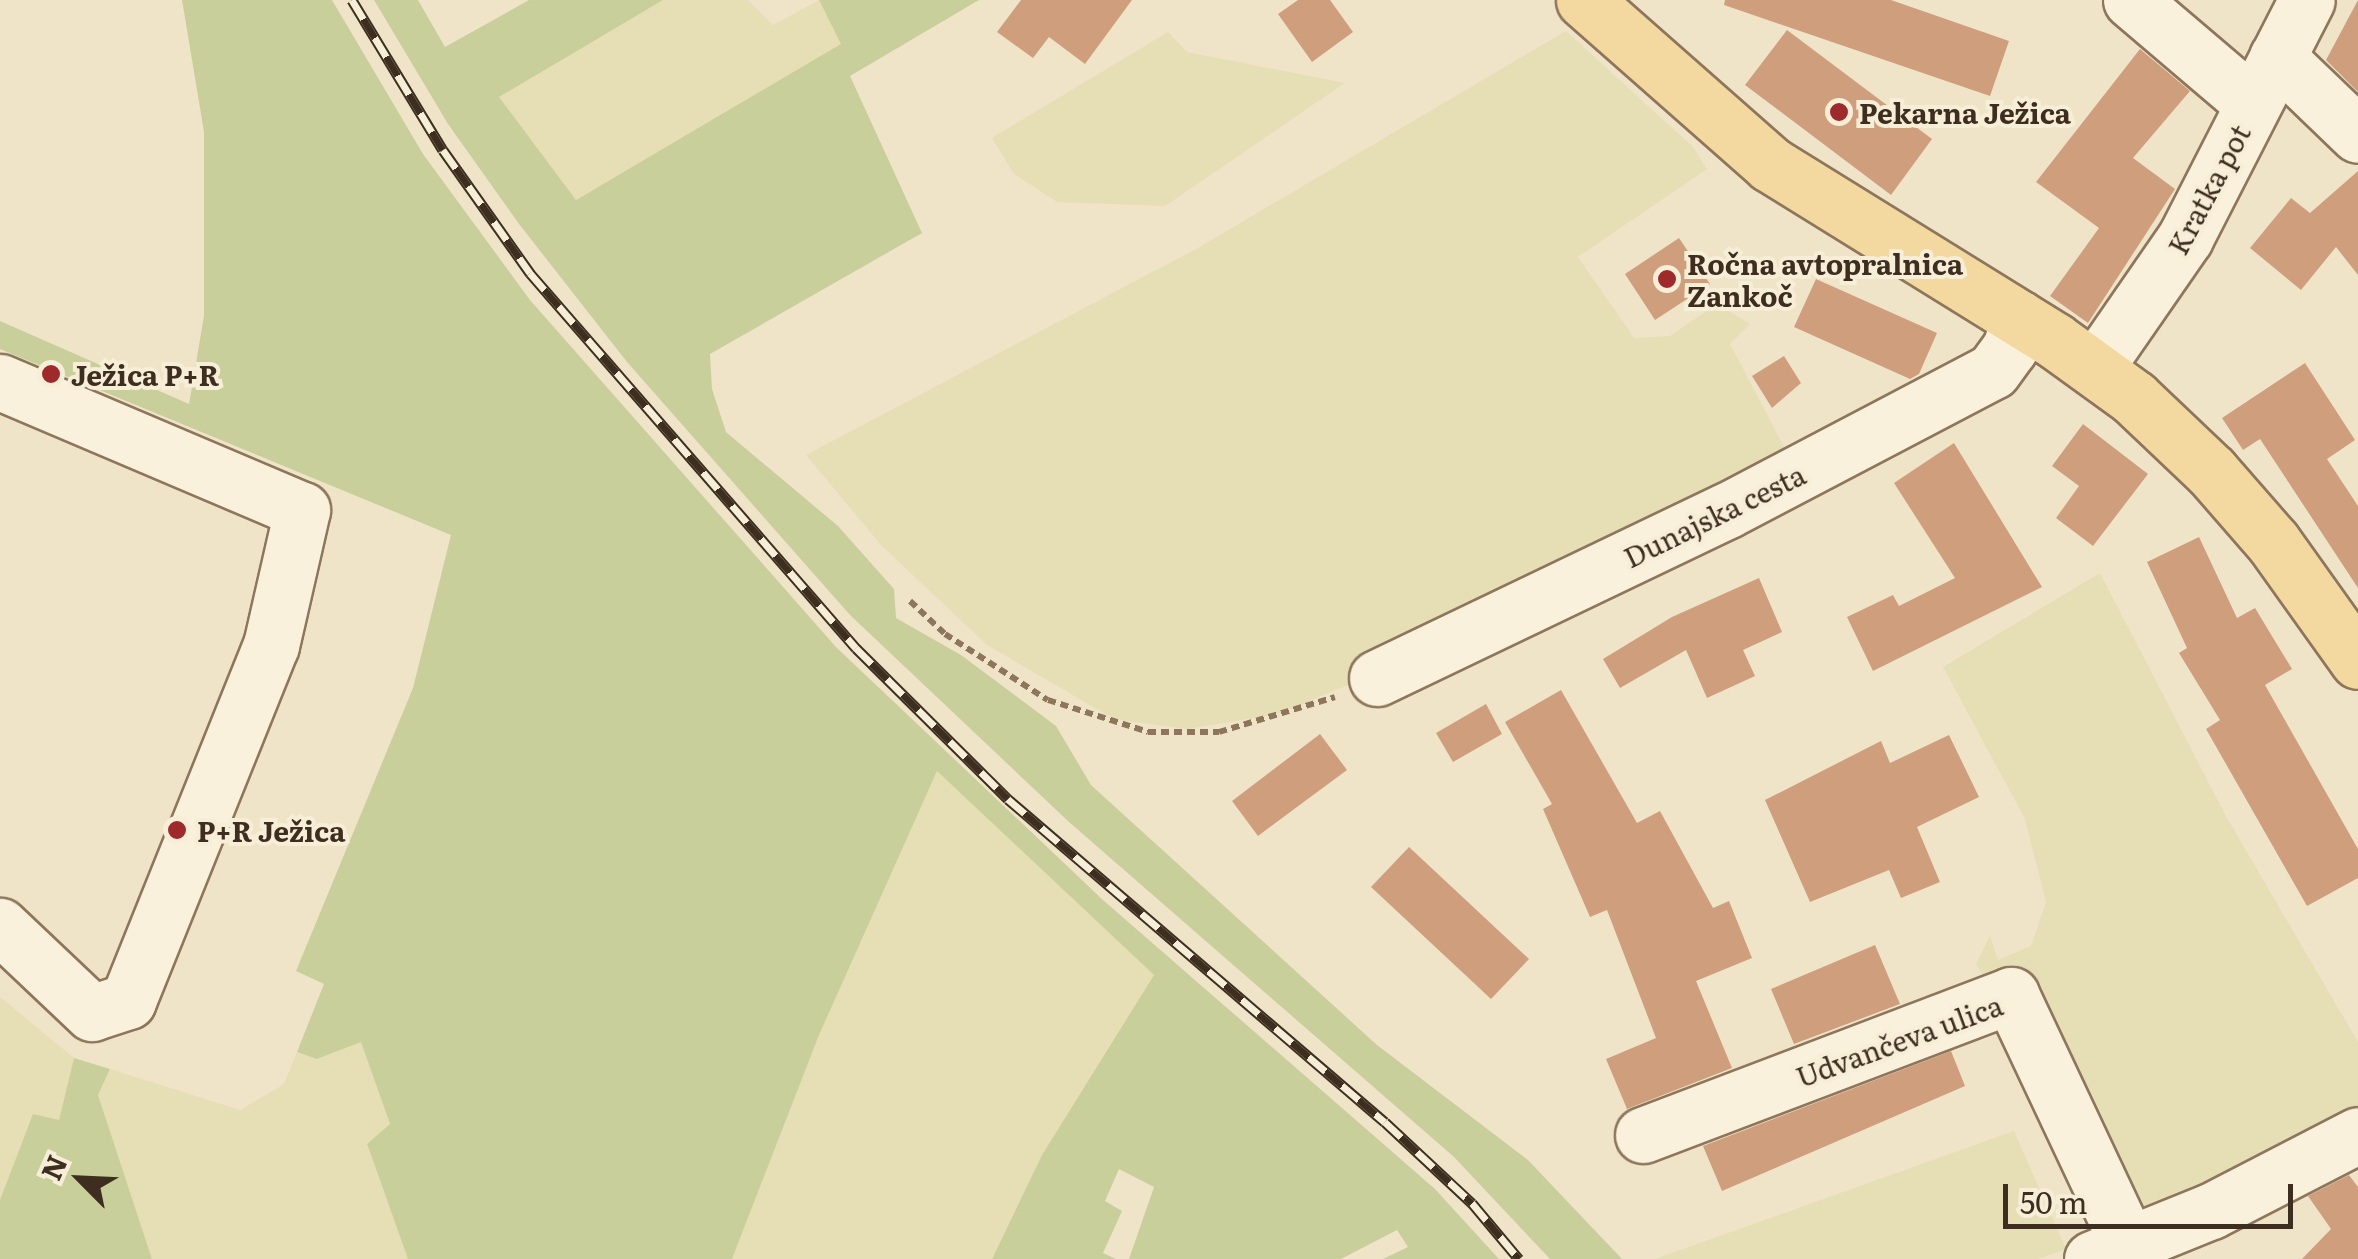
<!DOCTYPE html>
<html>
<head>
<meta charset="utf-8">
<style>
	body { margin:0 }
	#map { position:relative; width:2358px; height:1259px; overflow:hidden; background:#f0e4c8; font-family:Literata,serif }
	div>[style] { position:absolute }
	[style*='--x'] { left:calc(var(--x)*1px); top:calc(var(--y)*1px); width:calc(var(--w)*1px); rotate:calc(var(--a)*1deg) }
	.farmland>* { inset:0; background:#e6deb5 }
	.green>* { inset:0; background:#c9cf9b }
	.building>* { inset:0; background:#cf9f7d }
	.path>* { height:6px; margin-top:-3px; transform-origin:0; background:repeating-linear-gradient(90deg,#8d765c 0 8px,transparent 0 13px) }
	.roads { filter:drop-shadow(2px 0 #8d765c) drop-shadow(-2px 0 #8d765c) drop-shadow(0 2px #8d765c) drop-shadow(0 -2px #8d765c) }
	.minor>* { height:55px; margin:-27.5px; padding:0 27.5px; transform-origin:27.5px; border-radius:27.5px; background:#faf1dc }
	.major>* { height:55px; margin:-27.5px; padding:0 27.5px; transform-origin:27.5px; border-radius:27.5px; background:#f3d9a0 }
	.rail>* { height:11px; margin-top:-5.5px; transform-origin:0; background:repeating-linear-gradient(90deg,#f7eed8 0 22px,#3d2e20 0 44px); box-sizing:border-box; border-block:2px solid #3d2e20 }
	.dots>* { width:28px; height:28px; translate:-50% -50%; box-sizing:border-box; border:5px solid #f7eed8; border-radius:50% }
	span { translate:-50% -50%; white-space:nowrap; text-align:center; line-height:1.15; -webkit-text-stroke:8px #f7eed8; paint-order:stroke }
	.poi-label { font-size:28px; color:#3d2e20; font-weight:700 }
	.left { translate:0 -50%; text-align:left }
	.street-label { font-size:28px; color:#3d2e20 }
	.north { position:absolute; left:30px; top:1129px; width:100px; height:100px; -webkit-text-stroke:8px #f7eed8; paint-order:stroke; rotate:294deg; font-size:28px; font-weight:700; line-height:40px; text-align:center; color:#3d2e20 }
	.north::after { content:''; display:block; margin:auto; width:35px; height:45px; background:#3d2e20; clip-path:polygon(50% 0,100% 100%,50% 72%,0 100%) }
	.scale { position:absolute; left:2003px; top:1184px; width:290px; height:45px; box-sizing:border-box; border:5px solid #3d2e20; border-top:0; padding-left:12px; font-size:30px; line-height:35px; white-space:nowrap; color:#3d2e20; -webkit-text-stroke:8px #f7eed8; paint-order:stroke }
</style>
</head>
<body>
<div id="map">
	<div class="farmland">
		<i style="clip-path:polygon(663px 0,748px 0,773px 25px,819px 0,842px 44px,576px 200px,498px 97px)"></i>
		<i style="clip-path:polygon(1566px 31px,1693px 147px,1707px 169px,1578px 257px,1634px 338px,1670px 336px,1717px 304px,1750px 324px,1730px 344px,1792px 462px,1372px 675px,1278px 714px,1187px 729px,1114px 719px,987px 645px,881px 545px,806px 455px,1198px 248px)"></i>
		<i style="clip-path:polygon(1168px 32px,1187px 52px,1345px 83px,1165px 206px,1057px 202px,1014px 174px,992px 138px)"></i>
		<i style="clip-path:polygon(2100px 573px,2227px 818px,2358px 1042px,2358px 1114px,2110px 1236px,2018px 1034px,1976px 964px,1990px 936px,1998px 960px,2031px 946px,2046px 902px,2025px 819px,1943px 667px)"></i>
		<i style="clip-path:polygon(936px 770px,1154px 975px,1042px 1155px,992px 1259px,732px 1259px,819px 1035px)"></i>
		<i style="clip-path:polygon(0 997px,74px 1058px,59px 1120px,17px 1157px,0 1200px)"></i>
		<i style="clip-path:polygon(361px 1041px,390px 1124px,367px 1145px,408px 1259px,152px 1259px,98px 1095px,110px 1069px,240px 1110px,284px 1084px,297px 1052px,318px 1059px)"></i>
		<i style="clip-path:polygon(2014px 1131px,2066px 1249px,2038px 1259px,1655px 1259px)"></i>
	</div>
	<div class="green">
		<i style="clip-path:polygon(182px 0,332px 0,423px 154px,530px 300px,836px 647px,1103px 900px,1435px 1189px,1499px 1259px,1383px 1259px,1408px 1247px,1397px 1230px,1341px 1259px,1129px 1259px,1154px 1187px,1119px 1169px,1105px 1201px,1122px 1211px,1103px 1253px,1116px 1259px,992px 1259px,1042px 1155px,1154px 975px,937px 771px,819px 1035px,732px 1259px,408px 1259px,367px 1144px,390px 1124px,361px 1042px,317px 1059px,297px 1052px,324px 984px,296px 971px,413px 688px,451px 535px,0 349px,0 321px,189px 404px,204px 316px,204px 132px)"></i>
		<i style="clip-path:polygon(374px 0,418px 0,445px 47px,529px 0,663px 0,499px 97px,576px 200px,841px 44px,819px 0,979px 0,850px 76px,922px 233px,710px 354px,712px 389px,726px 432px,838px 526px,894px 589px,896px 618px,961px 655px,1056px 726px,1091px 785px,1377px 1045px,1528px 1160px,1622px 1259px,1550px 1259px,1454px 1157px,1069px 822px,850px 615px,627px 362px,519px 224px,448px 124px)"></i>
		<i style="clip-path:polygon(74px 1058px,110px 1069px,98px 1095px,152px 1259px,0 1259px,0 1200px,33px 1114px,59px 1120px)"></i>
	</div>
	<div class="building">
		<i style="clip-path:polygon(1021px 0,1132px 0,1085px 64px,1049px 37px,1033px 58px,997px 32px)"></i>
		<i style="clip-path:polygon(1298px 0,1330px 0,1353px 32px,1312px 62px,1278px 14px)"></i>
		<i style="clip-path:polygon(1725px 0,1891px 0,2009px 41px,1990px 96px,1724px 5px)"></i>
		<i style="clip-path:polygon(2358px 0,2358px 92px,2326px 60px)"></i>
		<i style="clip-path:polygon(1787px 30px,1932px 139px,1891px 195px,1745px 85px)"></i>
		<i style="clip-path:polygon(2140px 49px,2190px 91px,2133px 158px,2175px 189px,2088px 323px,2050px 296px,2099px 228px,2036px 182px)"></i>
		<i style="clip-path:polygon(2358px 171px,2358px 275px,2336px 247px,2301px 290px,2250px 248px,2291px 198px,2310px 213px)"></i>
		<i style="clip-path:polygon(1679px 238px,1710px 284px,1655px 320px,1625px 274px)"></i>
		<i style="clip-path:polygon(1816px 279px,1937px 333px,1919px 374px,1910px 379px,1794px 327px)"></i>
		<i style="clip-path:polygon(1784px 356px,1801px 383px,1772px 408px,1752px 376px)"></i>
		<i style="clip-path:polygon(2305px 363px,2355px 440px,2327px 459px,2358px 506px,2358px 588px,2260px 439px,2243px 450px,2222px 418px)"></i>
		<i style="clip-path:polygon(2083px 424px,2148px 474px,2093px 546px,2056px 518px,2079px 486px,2052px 466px)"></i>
		<i style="clip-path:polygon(1954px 443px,2042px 587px,1873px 671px,1847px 617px,1893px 595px,1899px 606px,1955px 578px,1894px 483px)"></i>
		<i style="clip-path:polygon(2199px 537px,2237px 618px,2255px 608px,2292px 669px,2265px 685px,2358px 849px,2358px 878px,2307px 906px,2206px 729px,2220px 720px,2179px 653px,2187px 648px,2147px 562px)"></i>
		<i style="clip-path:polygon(1759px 578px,1782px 632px,1743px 650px,1755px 676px,1707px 698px,1686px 650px,1620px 688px,1603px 659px,1672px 617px)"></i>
		<i style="clip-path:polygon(1561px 690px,1637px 823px,1660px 811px,1713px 908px,1729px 901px,1752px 958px,1696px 981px,1732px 1068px,1627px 1109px,1606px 1059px,1656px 1038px,1607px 910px,1590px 917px,1543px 809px,1552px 804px,1505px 722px)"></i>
		<i style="clip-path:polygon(1486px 704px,1502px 734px,1453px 762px,1436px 733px)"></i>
		<i style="clip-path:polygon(1320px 734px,1347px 770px,1258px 836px,1232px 801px)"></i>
		<i style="clip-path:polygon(1949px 735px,1979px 797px,1917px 827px,1940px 882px,1901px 898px,1889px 870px,1810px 902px,1765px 800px,1881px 741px,1890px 763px)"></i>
		<i style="clip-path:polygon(1409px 847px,1529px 959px,1491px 999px,1371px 887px)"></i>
		<i style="clip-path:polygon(1875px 945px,1900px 1004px,1794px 1044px,1771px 989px)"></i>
		<i style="clip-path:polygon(1951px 1051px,1965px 1086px,1722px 1191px,1703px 1146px)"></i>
		<i style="clip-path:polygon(2349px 1175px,2358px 1187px,2358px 1259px,2302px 1259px,2331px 1229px,2308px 1196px)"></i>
	</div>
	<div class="path">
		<i style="--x:910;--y:601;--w:48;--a:43.3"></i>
		<i style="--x:945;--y:634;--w:122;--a:32.7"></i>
		<i style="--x:1048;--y:700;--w:105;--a:17.7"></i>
		<i style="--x:1148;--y:732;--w:71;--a:0"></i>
		<i style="--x:1219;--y:732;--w:121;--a:-16.8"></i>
	</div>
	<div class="roads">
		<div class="minor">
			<i style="--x:2131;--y:0;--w:160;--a:40.4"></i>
			<i style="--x:2277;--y:57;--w:112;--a:43.9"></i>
			<i style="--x:2095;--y:368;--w:158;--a:-55.3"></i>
			<i style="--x:2185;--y:238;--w:267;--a:-62.9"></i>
			<i style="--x:0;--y:382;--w:328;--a:23"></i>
			<i style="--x:302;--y:510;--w:139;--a:102.9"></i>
			<i style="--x:271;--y:645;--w:384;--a:111.9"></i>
			<i style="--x:128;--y:1001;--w:38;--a:162"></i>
			<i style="--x:92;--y:1013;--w:127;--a:-136.6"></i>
			<i style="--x:1377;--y:678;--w:387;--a:-25.6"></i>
			<i style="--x:1726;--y:511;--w:301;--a:-27.7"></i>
			<i style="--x:1993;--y:371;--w:29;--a:-54"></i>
			<i style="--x:2010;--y:348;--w:31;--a:-73"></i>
			<i style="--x:1643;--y:1135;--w:394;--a:-20.8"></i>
			<i style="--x:2011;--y:995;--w:277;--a:64.8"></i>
			<i style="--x:2092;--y:1259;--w:128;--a:-22"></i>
			<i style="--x:2211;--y:1211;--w:165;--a:-27.3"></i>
		</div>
		<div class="major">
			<i style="--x:1584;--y:0;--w:248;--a:41.4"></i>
			<i style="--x:1770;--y:164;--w:334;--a:31.8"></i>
			<i style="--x:2054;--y:340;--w:99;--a:35.9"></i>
			<i style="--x:2134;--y:398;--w:106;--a:43.5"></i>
			<i style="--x:2211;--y:471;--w:94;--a:48.9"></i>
			<i style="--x:2273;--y:542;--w:146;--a:54.5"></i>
		</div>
	</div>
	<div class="rail">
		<i style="--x:352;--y:0;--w:175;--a:58.8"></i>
		<i style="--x:443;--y:150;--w:151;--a:54.7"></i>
		<i style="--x:530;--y:273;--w:497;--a:49"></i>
		<i style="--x:856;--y:648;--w:214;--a:44.8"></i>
		<i style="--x:1008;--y:799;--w:496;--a:40.6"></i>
		<i style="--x:1385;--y:1122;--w:119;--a:43"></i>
		<i style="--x:1472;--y:1203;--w:73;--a:50"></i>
	</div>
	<div class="dots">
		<i style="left:1839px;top:112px;background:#9e2a2b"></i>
		<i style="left:1667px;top:279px;background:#9e2a2b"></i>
		<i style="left:51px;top:374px;background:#9e2a2b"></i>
		<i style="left:177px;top:830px;background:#9e2a2b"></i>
	</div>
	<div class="poi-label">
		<span class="left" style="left:1859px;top:112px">Pekarna Ježica</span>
		<span class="left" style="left:1687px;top:279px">Ročna avtopralnica<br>Zankoč</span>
		<span class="left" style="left:71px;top:374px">Ježica P+R</span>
		<span class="left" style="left:197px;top:830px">P+R Ježica</span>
	</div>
	<div class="street-label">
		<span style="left:2208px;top:189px;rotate:-62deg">Kratka pot</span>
		<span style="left:1714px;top:515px;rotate:-26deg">Dunajska cesta</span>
		<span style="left:1899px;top:1040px;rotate:-20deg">Udvančeva ulica</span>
	</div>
	<div class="north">N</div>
	<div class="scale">50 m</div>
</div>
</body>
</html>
